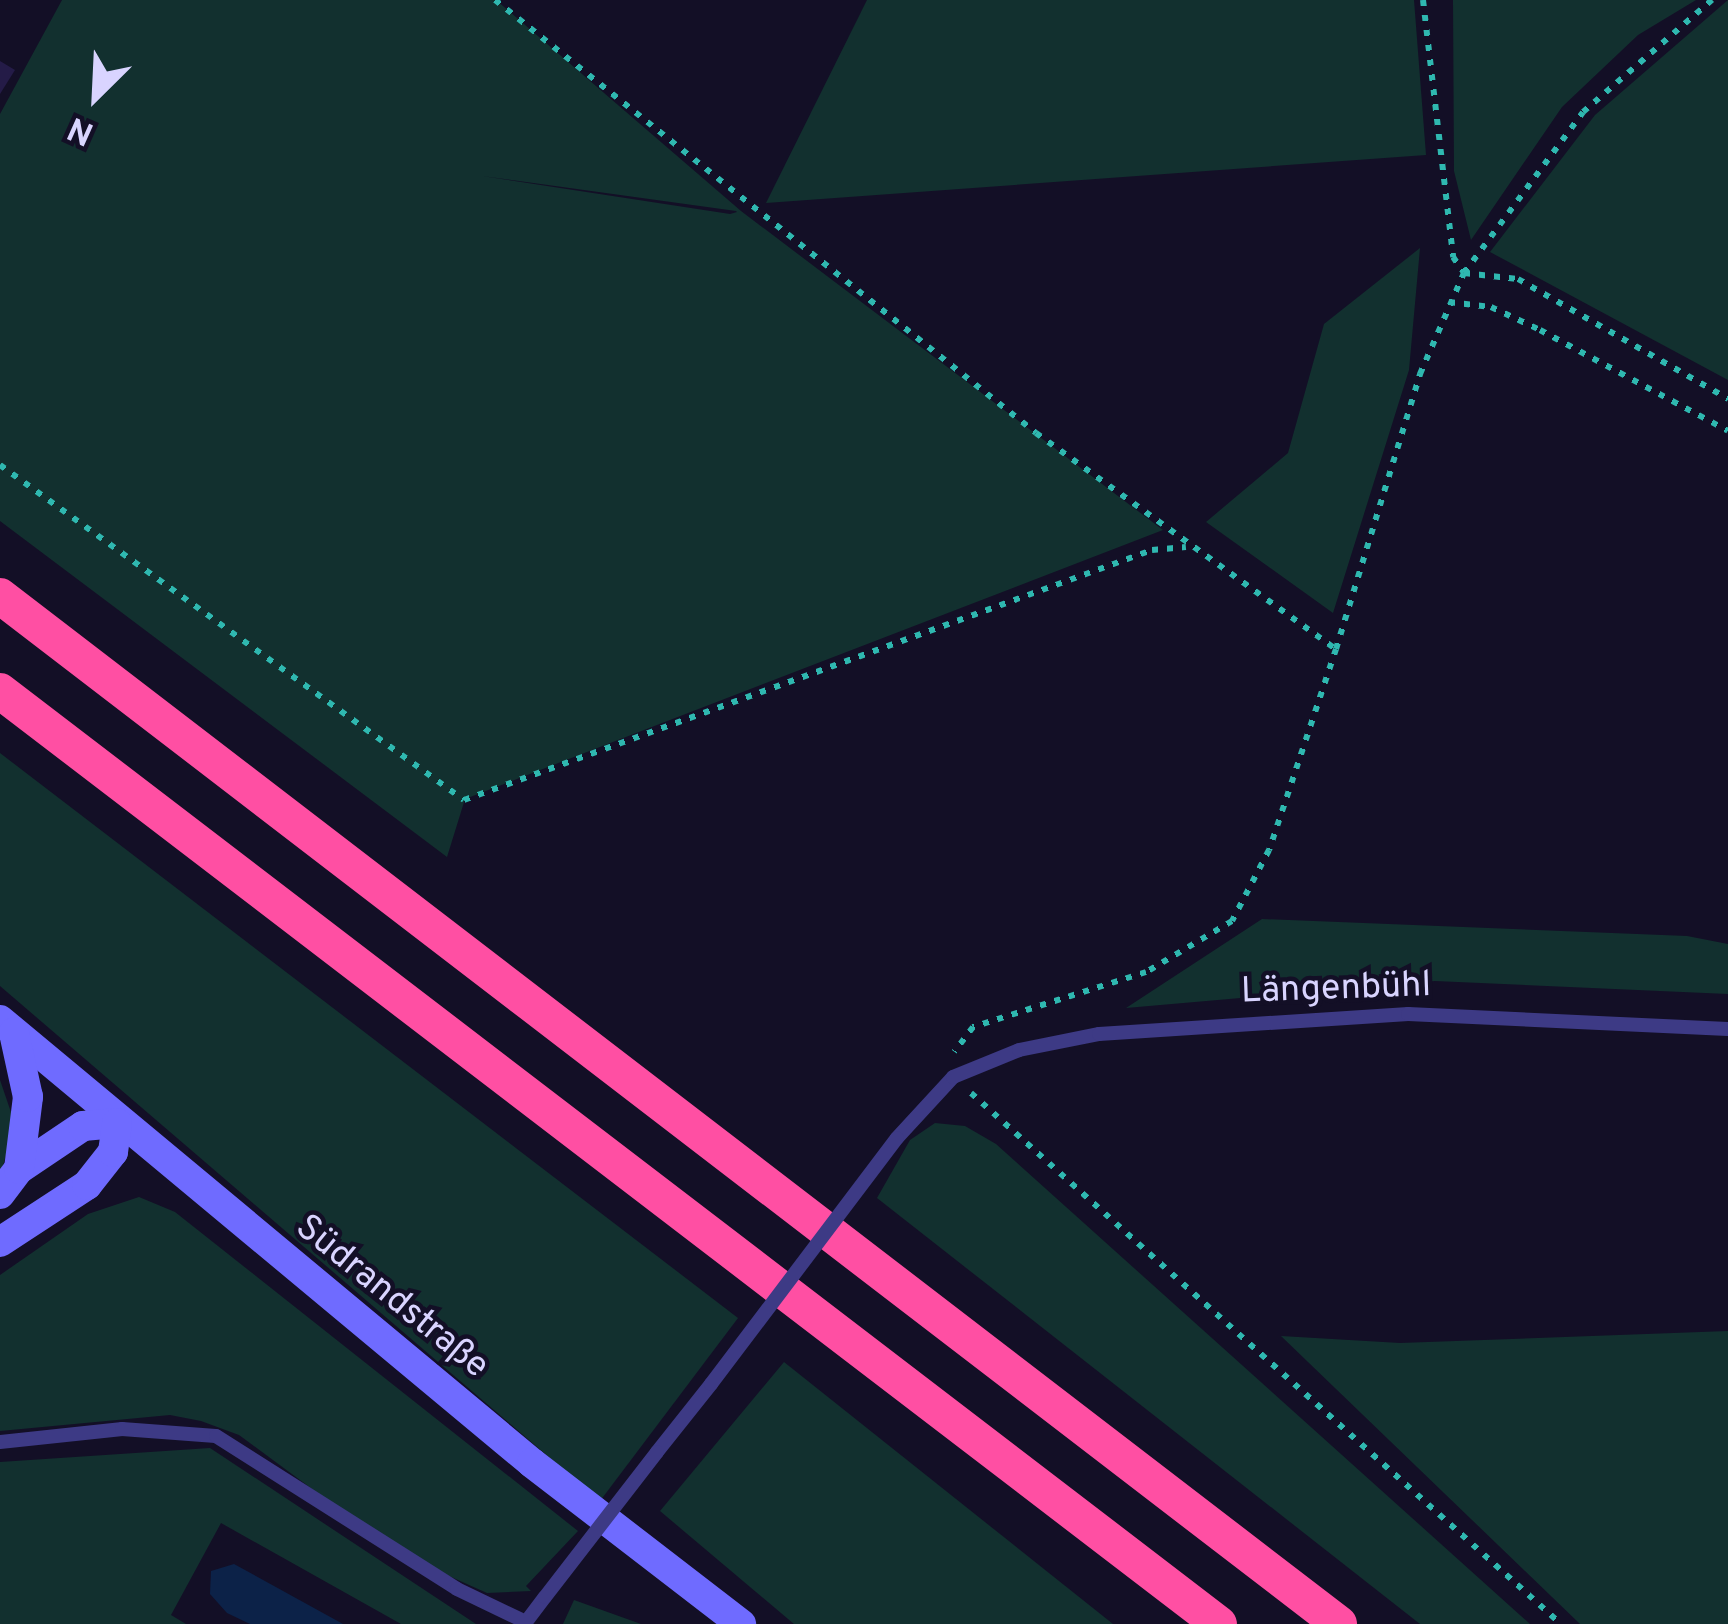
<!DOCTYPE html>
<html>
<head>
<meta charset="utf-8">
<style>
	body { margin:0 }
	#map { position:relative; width:1728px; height:1624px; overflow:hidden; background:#130f26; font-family:Overpass,sans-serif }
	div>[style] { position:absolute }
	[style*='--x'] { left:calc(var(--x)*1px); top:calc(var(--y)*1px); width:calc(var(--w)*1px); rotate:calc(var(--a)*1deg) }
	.green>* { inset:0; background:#12302f }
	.water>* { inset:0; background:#0c2248 }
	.building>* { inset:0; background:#241b47 }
	.path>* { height:6px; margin-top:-3px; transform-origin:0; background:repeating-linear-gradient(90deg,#2fb8b0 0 6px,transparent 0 15px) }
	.lane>* { height:14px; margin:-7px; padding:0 7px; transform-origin:7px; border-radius:7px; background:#3d3a85 }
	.secondary>* { height:30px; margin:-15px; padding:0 15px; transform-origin:15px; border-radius:15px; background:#6f6bff }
	.highway>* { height:36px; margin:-18px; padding:0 18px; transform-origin:18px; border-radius:18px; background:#ff4fa3 }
	.lane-bridge>* { height:14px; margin:-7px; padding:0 7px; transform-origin:7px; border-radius:7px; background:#3d3a85 }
	span { translate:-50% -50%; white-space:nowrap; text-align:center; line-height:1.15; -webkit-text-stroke:9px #130f26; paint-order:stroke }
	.street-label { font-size:36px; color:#d9d4ff }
	.north { position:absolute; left:36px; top:36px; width:120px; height:120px; -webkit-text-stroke:9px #130f26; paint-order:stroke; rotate:204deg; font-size:33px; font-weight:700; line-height:48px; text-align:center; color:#d9d4ff }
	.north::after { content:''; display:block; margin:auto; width:42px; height:54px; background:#d9d4ff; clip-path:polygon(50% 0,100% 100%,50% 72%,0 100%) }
</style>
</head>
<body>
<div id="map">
	<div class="green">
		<i style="clip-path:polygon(evenodd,62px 0,496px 0,741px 211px,1163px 530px,465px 799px,447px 857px,0 521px,0 114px,62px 0,482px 176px,736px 211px,737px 212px,730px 214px,482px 176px)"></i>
		<i style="clip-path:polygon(867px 0,1414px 0,1426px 155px,766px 203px)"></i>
		<i style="clip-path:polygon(1453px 0,1696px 0,1638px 35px,1562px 107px,1471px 240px,1454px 171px)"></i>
		<i style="clip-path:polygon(1728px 0,1728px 380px,1490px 252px,1595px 115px)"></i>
		<i style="clip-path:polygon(1420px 248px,1409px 370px,1333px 613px,1206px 522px,1288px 453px,1324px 324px)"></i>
		<i style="clip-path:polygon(0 753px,738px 1318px,600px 1501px,0 986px)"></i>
		<i style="clip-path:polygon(1262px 919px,1687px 936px,1728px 944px,1728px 994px,1435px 981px,1126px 1008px)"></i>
		<i style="clip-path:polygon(0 1080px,15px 1124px,0 1176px)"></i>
		<i style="clip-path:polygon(935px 1123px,965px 1126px,996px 1144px,1530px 1624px,1420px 1624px,877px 1198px,910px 1140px)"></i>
		<i style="clip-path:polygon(139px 1197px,175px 1212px,578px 1531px,526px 1586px,531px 1591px,487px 1593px,449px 1576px,350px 1517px,239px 1435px,201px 1421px,170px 1415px,0 1431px,0 1275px,88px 1214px)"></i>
		<i style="clip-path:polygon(1728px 1331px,1728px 1624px,1580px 1624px,1281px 1336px,1400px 1343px)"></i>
		<i style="clip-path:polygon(784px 1362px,1113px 1624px,794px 1624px,660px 1511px)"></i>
		<i style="clip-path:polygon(210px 1448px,476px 1624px,401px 1624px,221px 1523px,171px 1615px,186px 1624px,0 1624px,0 1462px)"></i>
		<i style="clip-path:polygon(574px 1600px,641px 1624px,563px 1624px)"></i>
	</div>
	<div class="water">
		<i style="clip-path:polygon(234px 1564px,343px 1624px,250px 1624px,227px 1613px,210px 1594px,211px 1571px)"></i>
	</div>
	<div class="building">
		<i style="clip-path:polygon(0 61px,15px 70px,0 94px)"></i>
	</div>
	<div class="path">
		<i style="--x:495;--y:0;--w:693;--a:38.67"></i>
		<i style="--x:1036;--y:433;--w:370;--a:35.8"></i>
		<i style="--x:1336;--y:649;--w:212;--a:108.4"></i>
		<i style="--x:1269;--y:850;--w:80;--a:117.5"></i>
		<i style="--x:1232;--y:921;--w:100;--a:149.3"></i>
		<i style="--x:1146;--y:972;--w:182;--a:162.4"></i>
		<i style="--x:973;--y:1027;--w:31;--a:127"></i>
		<i style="--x:1423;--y:0;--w:259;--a:83.3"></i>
		<i style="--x:1453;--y:257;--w:19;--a:55"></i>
		<i style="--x:1464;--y:273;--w:54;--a:6.3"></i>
		<i style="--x:1518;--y:279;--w:242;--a:29.7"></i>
		<i style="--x:1449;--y:302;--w:42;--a:6.8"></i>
		<i style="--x:1491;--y:307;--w:54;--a:25.1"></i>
		<i style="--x:1540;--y:330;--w:213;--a:28.2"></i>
		<i style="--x:0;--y:465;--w:572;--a:35.83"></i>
		<i style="--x:464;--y:800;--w:732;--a:-19.97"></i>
		<i style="--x:1152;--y:550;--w:34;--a:-5"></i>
		<i style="--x:1336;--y:649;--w:288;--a:-73"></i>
		<i style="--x:1420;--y:374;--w:110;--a:-66.5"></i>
		<i style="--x:1464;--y:273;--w:200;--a:-53.5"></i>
		<i style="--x:1583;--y:112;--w:171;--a:-41"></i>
		<i style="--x:971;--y:1093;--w:794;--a:41.99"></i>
	</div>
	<div class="lane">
		<i style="--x:897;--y:1138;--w:83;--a:-47.4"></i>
		<i style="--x:953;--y:1077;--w:71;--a:-22.2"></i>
		<i style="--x:1019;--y:1050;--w:82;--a:-11.3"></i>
		<i style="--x:1099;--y:1034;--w:310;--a:-3.7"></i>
		<i style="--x:1408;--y:1014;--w:320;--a:2.7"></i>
		<i style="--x:0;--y:1442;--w:123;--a:-6.1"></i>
		<i style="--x:122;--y:1429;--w:94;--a:4.3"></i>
		<i style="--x:216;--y:1436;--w:285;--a:32.4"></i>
		<i style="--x:457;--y:1589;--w:76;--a:25.6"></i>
		<i style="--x:526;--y:1622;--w:31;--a:-53"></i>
		<i style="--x:657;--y:1452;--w:87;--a:-51.5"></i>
	</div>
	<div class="secondary">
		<i style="--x:0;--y:1020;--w:692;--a:39.78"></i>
		<i style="--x:532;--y:1463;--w:264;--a:37.6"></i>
		<i style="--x:19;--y:1169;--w:77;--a:-33.9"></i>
		<i style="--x:83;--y:1126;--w:34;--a:-5"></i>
		<i style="--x:0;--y:1194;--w:31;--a:-53"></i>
		<i style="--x:19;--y:1169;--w:73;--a:-82.9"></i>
		<i style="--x:28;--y:1097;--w:66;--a:-102.3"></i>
		<i style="--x:0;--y:1242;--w:104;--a:-33.2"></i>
		<i style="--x:87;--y:1185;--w:42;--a:-51.8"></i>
		<i style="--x:113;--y:1152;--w:29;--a:-82"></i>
	</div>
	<div class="highway">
		<i style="--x:0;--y:596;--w:1688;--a:37.51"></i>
		<i style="--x:0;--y:691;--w:1535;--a:37.43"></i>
	</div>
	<div class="lane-bridge">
		<i style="--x:711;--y:1384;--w:308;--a:-52.9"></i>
		<i style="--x:545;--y:1597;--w:183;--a:-52.3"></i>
	</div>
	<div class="street-label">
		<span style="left:1336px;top:990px;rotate:-2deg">Längenbühl</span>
		<span style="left:391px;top:1298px;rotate:39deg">Südrandstraße</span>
	</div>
	<div class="north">N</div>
</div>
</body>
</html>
